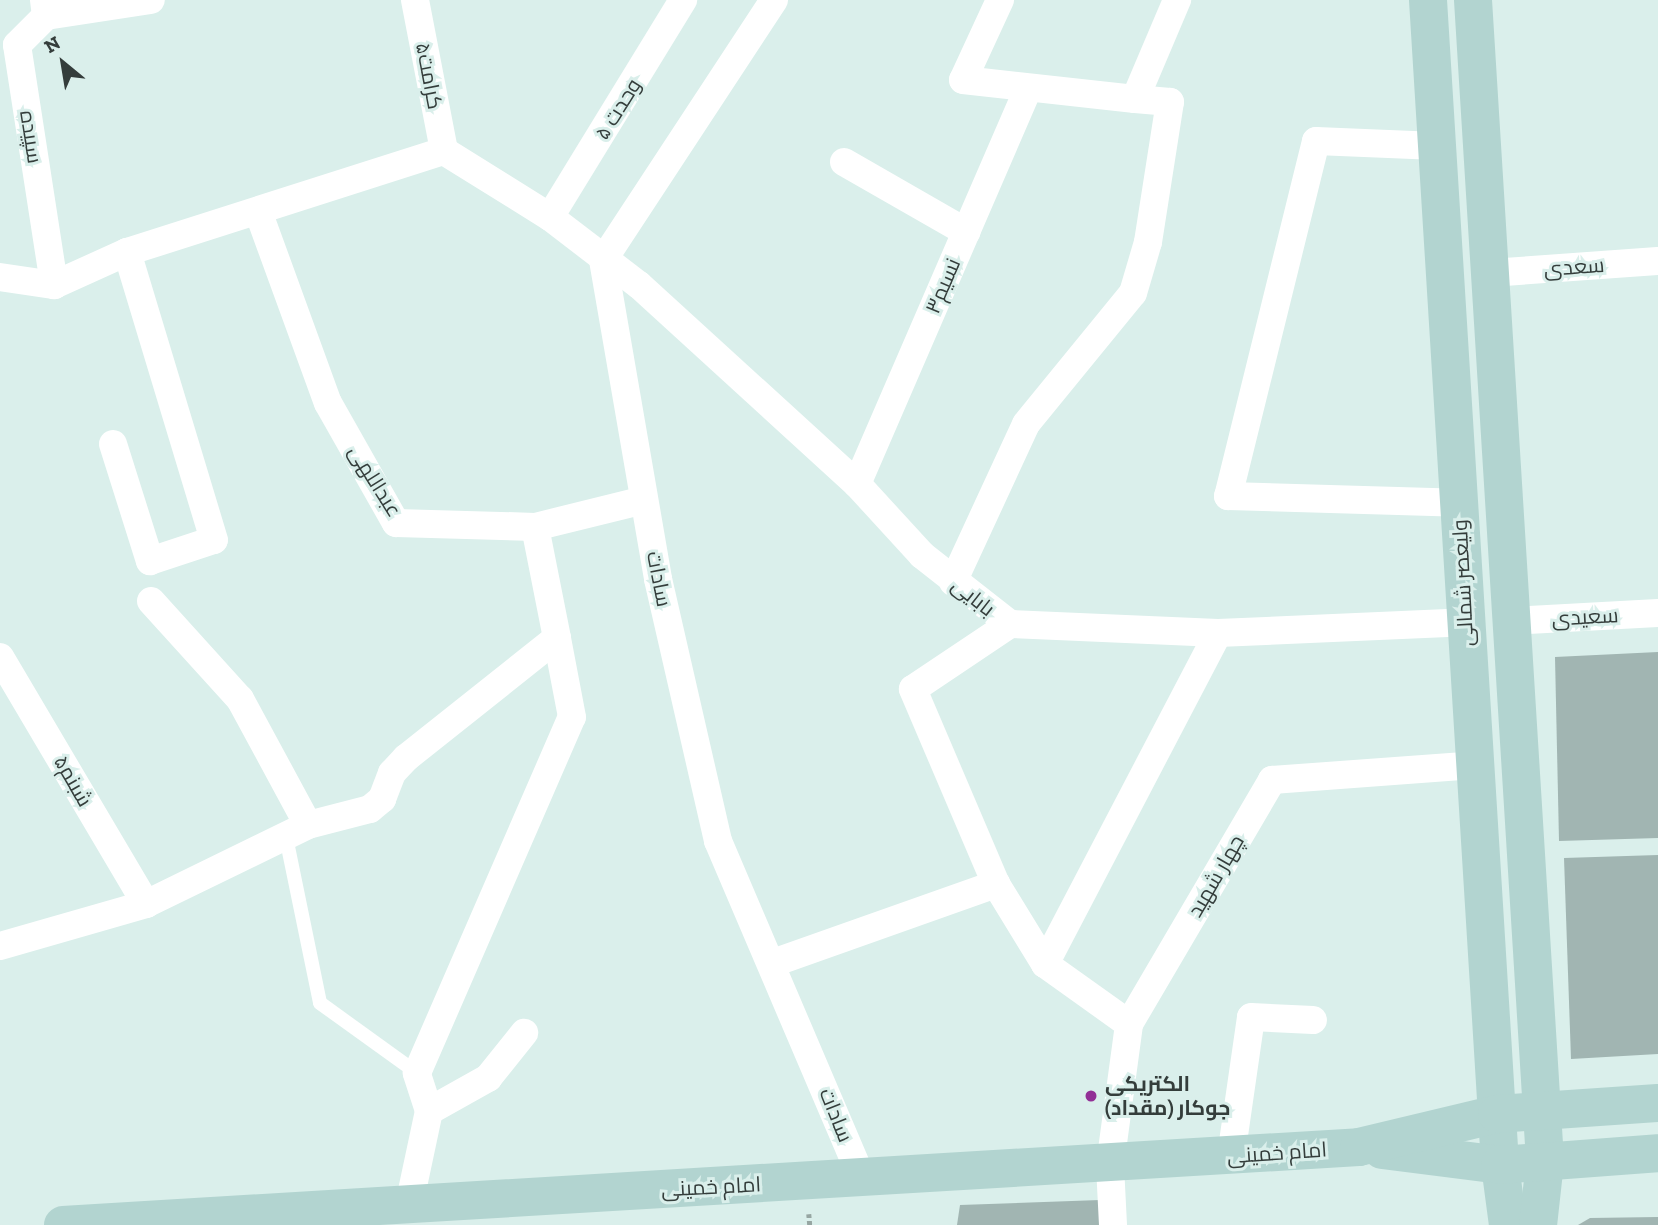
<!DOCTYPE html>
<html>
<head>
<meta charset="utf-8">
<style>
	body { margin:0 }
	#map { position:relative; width:1658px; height:1225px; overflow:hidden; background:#daefeb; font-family:"Zilla Slab",Cairo,serif }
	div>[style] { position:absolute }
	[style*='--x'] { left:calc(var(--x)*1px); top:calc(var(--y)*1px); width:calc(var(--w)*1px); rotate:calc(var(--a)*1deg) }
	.building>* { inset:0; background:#a1b5b2 }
	.path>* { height:4.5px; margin-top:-2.25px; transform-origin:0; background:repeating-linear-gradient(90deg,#96a6a2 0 3.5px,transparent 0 7px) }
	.lane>* { height:14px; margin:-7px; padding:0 7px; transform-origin:7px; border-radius:7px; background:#fff }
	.street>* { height:28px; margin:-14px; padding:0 14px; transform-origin:14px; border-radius:14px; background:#fff }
	.secondary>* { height:38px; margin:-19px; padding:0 19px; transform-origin:19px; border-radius:19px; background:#b2d4d0 }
	.dots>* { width:19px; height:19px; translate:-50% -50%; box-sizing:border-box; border:4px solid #daefeb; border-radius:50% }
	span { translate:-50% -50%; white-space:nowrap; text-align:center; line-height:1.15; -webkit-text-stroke:6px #daefeb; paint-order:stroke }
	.street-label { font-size:21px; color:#343d3b }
	.poi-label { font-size:21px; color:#343d3b; font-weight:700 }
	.left { translate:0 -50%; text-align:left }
	.north { position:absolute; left:28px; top:28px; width:70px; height:70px; -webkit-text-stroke:5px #daefeb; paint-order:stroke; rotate:330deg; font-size:19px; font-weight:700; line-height:28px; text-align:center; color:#343d3b }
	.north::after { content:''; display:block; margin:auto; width:24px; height:32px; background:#343d3b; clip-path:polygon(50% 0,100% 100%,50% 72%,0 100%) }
</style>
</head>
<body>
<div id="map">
	<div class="building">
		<i style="clip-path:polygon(1658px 652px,1658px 838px,1559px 841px,1555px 657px)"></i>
		<i style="clip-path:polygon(1658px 855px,1658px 1054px,1571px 1059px,1564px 858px)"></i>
		<i style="clip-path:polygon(1100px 1200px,1106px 1225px,957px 1225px,960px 1205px)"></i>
		<i style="clip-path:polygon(1658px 1217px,1658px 1225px,1578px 1225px,1590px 1218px)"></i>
	</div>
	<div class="path">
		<i style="--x:809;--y:1214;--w:11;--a:85"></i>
	</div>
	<div class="lane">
		<i style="--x:286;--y:837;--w:169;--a:78.4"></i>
		<i style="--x:320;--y:1003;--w:120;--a:35.8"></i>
	</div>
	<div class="street">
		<i style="--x:44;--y:0;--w:16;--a:83"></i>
		<i style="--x:46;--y:16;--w:41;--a:135"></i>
		<i style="--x:17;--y:45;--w:243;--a:81.2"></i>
		<i style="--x:415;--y:0;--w:154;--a:79.1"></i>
		<i style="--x:774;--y:0;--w:311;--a:123.3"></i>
		<i style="--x:603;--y:260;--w:324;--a:80.2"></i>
		<i style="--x:658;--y:579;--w:269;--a:77.1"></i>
		<i style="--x:718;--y:841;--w:367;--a:66.9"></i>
		<i style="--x:1000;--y:0;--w:88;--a:114.8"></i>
		<i style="--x:963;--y:80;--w:173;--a:6.3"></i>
		<i style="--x:46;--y:16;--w:106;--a:-8.7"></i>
		<i style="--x:1437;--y:146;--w:121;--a:-177.6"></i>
		<i style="--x:1316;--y:141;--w:366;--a:103.9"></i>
		<i style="--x:1228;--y:496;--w:230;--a:1.7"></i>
		<i style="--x:844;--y:162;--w:141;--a:29.8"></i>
		<i style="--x:258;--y:211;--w:204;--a:70"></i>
		<i style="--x:328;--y:403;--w:138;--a:60.5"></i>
		<i style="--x:396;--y:523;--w:139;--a:1.6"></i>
		<i style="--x:535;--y:527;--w:112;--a:-13.9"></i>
		<i style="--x:550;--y:217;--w:255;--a:-58.5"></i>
		<i style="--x:1490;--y:273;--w:168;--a:-4.1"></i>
		<i style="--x:0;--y:277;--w:55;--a:8.4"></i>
		<i style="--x:54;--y:285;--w:80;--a:-24.3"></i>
		<i style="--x:127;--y:252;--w:333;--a:-17.7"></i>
		<i style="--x:444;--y:151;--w:125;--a:31.9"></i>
		<i style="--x:550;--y:217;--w:112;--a:37.4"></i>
		<i style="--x:639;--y:285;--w:295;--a:42.4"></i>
		<i style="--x:857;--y:484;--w:96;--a:47.5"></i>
		<i style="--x:922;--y:555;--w:112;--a:38.1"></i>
		<i style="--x:1010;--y:624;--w:208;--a:2.5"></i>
		<i style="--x:1218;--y:633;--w:247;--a:-2.5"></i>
		<i style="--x:113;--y:444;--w:123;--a:72.5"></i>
		<i style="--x:150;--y:561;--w:67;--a:-18.2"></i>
		<i style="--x:214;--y:540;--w:301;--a:-106.8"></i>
		<i style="--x:857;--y:484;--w:431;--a:-66.6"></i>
		<i style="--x:953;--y:582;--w:174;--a:-65.2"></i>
		<i style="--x:1026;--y:424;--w:169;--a:-50.8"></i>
		<i style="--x:1133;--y:293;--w:53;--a:-73.6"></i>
		<i style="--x:1148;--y:242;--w:142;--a:-81.1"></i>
		<i style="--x:1170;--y:102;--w:35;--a:-175"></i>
		<i style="--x:1135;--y:99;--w:108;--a:-67"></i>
		<i style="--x:151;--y:601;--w:132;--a:47.8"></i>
		<i style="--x:240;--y:699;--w:143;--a:61.6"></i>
		<i style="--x:1511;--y:621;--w:147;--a:-3.1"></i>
		<i style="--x:0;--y:657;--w:287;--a:59.4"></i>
		<i style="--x:996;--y:884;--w:212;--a:-113.1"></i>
		<i style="--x:913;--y:689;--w:117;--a:-33.8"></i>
		<i style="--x:0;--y:946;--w:152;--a:-16"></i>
		<i style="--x:146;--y:904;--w:180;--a:-26"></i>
		<i style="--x:308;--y:825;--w:64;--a:-14.5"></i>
		<i style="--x:370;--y:809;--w:16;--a:-40"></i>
		<i style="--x:382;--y:799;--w:28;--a:-69"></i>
		<i style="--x:392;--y:773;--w:21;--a:-47"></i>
		<i style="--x:406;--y:758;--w:193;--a:-38.5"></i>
		<i style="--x:557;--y:638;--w:113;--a:-101.2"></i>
		<i style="--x:773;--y:963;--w:237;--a:-19.5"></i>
		<i style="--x:996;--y:884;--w:94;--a:58.5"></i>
		<i style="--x:1129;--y:1024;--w:103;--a:-144.5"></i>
		<i style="--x:1045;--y:964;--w:373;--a:-62.4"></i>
		<i style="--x:429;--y:1111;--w:68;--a:-29.2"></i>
		<i style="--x:488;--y:1078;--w:58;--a:-51.3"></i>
		<i style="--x:1231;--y:1156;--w:140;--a:-81.8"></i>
		<i style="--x:1251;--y:1017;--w:62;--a:2.8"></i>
		<i style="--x:409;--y:1205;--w:96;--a:-78"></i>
		<i style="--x:429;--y:1111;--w:40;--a:-108"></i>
		<i style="--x:417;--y:1073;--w:388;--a:-66.5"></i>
		<i style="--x:572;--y:717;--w:80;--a:-100.8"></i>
		<i style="--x:1113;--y:1225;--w:60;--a:-92.9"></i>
		<i style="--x:1110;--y:1165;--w:142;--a:-82.3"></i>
		<i style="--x:1129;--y:1024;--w:283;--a:-59.6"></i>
		<i style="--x:1272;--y:780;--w:203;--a:-4.2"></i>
	</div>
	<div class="secondary">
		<i style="--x:1428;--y:0;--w:1167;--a:86.46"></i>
		<i style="--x:1500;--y:1165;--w:61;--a:82.4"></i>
		<i style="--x:1473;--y:0;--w:1164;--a:86.45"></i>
		<i style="--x:1545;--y:1162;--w:63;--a:96.3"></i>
		<i style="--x:1382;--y:1150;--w:119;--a:7.2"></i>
		<i style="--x:1500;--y:1165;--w:158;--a:-4.3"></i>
		<i style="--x:63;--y:1225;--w:1298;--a:-3.44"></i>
		<i style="--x:1359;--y:1147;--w:142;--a:-13.4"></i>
		<i style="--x:1497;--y:1114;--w:161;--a:-3.9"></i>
	</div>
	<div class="dots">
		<i style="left:1091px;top:1096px;background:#922f96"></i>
	</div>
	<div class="street-label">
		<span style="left:429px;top:76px;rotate:79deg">کرامت۵</span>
		<span style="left:618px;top:109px;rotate:-58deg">وحدت ۵</span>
		<span style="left:31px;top:137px;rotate:81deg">سپیده</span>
		<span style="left:1574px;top:267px;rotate:-4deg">سعدی</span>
		<span style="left:943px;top:286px;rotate:-67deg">نسیم۳</span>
		<span style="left:375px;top:481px;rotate:58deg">عبداللهی</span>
		<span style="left:659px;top:579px;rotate:79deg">سادات</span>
		<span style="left:1463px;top:583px;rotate:-93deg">ولیعصر شمالی</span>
		<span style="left:973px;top:597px;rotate:38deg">بابایی</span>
		<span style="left:1585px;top:617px;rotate:-3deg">سعیدی</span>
		<span style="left:73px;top:781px;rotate:60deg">شبنم۵</span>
		<span style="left:1216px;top:876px;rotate:-60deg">چهار شهید</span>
		<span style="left:836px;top:1115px;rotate:68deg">سادات</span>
		<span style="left:1277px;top:1153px;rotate:-4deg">امام خمینی</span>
		<span style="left:711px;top:1187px;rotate:-3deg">امام خمینی</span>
	</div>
	<div class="poi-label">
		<span class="left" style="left:1105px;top:1096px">الکتریکی<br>جوکار (مقداد)</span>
	</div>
	<div class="north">N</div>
</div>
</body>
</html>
